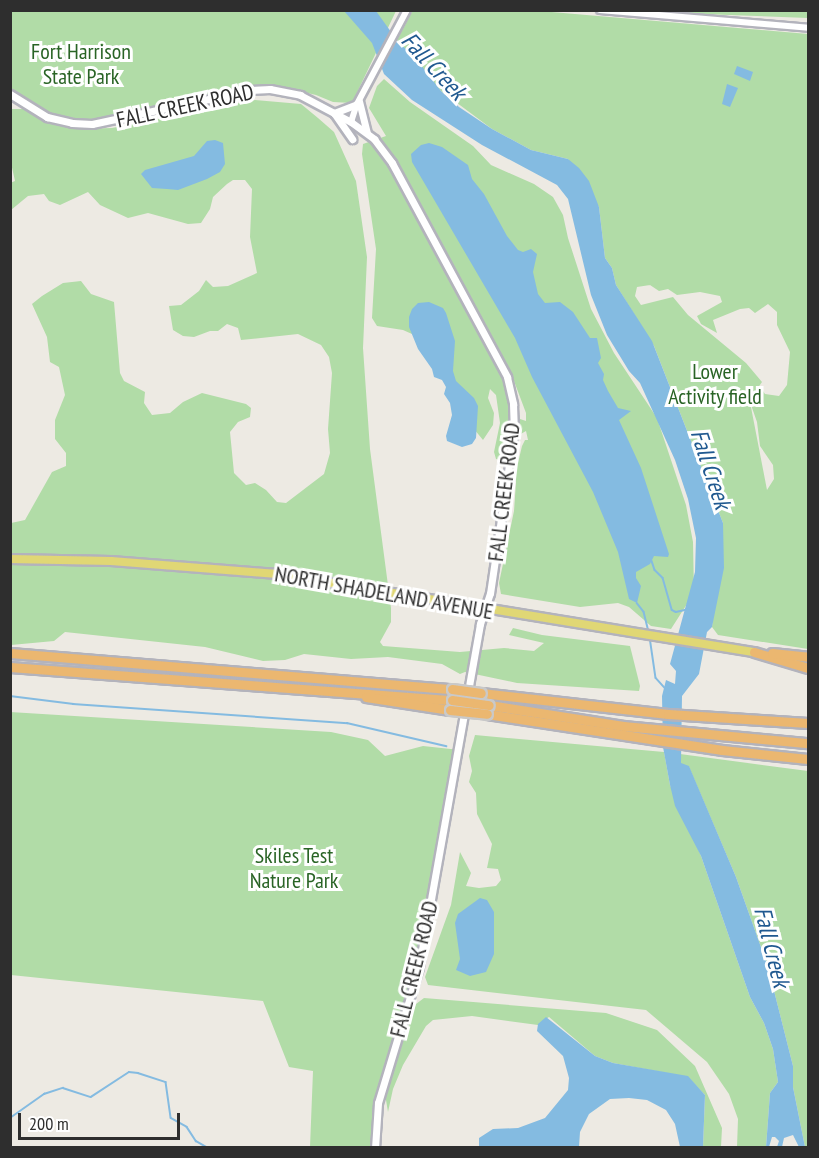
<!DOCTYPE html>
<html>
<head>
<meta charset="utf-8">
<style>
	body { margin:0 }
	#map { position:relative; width:819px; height:1158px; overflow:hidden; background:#edeae3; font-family:"PT Sans Narrow",sans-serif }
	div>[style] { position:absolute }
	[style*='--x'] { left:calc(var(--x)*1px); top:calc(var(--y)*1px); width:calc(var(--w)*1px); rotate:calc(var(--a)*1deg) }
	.green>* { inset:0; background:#b1dca7 }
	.water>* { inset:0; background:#84bbe1 }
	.stream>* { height:1.5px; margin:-0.75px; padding:0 0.75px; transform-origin:0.75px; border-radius:0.75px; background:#84bbe1 }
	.roads { filter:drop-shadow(2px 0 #b3b3bc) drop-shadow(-2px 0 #b3b3bc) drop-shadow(0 2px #b3b3bc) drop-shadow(0 -2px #b3b3bc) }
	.tertiary>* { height:6px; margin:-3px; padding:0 3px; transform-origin:3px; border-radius:3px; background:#fff }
	.secondary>* { height:7px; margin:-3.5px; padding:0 3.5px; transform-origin:3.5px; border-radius:3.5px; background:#fff }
	.primary>* { height:8px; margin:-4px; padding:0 4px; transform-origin:4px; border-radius:4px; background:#e0d775 }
	.motorway>* { height:9px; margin:-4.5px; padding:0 4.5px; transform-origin:4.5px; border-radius:4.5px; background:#ebb770 }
	.bridges { filter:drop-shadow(2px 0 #c9c9c9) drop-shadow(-2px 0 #c9c9c9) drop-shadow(0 2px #c9c9c9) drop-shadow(0 -2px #c9c9c9) }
	.motorway-bridge>* { height:9px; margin:-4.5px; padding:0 4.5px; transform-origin:4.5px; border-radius:4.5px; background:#ebb770 }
	span { translate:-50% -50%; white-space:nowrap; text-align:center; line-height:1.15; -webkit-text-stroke:6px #fff; paint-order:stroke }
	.park-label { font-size:22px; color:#296425 }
	.street-label { font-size:22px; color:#2e2e2e }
	.water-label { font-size:24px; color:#205990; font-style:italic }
	.frame { position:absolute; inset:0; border:12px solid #2e2e2e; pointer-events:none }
	.scale { position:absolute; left:18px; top:1113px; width:162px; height:27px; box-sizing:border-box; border:3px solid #2e2e2e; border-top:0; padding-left:8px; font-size:18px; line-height:21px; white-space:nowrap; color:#2e2e2e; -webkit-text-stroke:4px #fff; paint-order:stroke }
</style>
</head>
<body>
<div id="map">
	<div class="green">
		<i style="clip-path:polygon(evenodd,413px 10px,540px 11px,808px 34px,808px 649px,718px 635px,712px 627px,723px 523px,654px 346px,616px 285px,612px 268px,605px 258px,599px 207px,568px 159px,531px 150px,492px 129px,441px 91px,397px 40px,413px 10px,650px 285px,659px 291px,668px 289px,677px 295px,700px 292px,720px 296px,722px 302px,697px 316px,701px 324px,717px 333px,713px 320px,740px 309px,749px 308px,755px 313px,768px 304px,777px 312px,777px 325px,790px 352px,787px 385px,779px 396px,765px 394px,761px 388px,755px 392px,762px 382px,746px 363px,688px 315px,673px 297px,641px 305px,635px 296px,637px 287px,650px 285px,413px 10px,750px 402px,757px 422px,760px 446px,773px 465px,774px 479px,767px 490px,750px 402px)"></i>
		<i style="clip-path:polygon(808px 10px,808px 18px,619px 11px)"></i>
		<i style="clip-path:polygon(10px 11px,396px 11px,352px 103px,333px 102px,316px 95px,270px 84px,198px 96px,104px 119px,84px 120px,50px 113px,11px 91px)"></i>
		<i style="clip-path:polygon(evenodd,384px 79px,410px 102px,473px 146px,491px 165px,534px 184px,553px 197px,563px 215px,568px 238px,591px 309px,614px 353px,657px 418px,686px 505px,693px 542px,694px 593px,671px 629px,651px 626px,629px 607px,618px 603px,580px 607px,501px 594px,499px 583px,514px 511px,516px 482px,500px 460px,496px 459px,494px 452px,500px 423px,496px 395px,490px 389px,488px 398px,494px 413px,493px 425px,483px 440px,474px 429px,430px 342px,403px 330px,377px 326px,372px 318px,376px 249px,362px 154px,363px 144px,386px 136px,369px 108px,377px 86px,384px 79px,511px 373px,526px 413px,526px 421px,520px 419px,511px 373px,384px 79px,526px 431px,528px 440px,525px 440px,522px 446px,518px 463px,519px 435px,526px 431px)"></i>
		<i style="clip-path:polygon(255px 100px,301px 104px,318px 118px,334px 132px,356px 181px,367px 257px,363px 348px,370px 449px,391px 608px,391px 622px,380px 642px,383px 646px,460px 652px,504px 648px,534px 651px,544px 643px,509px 635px,513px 628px,542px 635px,630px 646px,640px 686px,639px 691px,517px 683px,465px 672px,460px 674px,442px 664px,388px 657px,351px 659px,304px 654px,285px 660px,263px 661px,205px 647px,65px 632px,54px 641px,11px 645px,11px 523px,25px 520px,52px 472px,66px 466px,66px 453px,55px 439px,55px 420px,65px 395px,59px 367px,50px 362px,47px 337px,32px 304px,42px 296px,63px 283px,81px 281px,91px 294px,114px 302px,120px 373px,124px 381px,145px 392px,144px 403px,152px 415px,170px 413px,183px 402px,202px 393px,246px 404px,251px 408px,250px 417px,238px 422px,230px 432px,234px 473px,246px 485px,255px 483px,266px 490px,277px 502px,286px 503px,324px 474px,330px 453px,328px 429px,332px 373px,329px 357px,321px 345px,298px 334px,241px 340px,238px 328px,227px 324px,218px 331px,210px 331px,194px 337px,183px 336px,173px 330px,169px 306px,181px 305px,199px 291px,206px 280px,213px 287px,228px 286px,257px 273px,250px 237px,252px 189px,245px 180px,233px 180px,227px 184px,213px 197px,210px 209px,201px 223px,188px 224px,148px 213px,128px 218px,100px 205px,88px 192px,60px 205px,49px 201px,44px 194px,28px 196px,11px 210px,10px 183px,15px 181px,11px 163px,10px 109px,26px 109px,47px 121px,77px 129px,112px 128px)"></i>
		<i style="clip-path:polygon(10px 712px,331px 732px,368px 740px,385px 756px,423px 746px,460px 750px,412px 990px,376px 1118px,377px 1147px,310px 1147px,313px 1071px,289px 1067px,263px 1001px,11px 975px)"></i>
		<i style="clip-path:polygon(475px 735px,664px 752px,670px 785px,701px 856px,750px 997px,764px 1023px,773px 1049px,778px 1082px,770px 1093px,766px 1147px,737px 1147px,738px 1119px,729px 1094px,707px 1062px,646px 1010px,428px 985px,425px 977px,451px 905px,460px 852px,471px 873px,466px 886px,479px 888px,496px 886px,501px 880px,498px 869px,487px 868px,492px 844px,477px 814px,476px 793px,469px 782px,472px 771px,469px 756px)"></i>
		<i style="clip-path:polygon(680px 754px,808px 771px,808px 1147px,805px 1147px,793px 1087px,793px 1066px,768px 967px,736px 877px,689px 767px,681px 764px)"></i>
		<i style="clip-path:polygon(424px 998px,606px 1013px,657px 1030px,695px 1066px,722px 1128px,721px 1147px,703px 1147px,705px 1095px,688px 1077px,613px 1063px,595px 1056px,549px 1017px,538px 1025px,472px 1016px,433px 1020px,426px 1026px,403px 1065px,393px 1089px,388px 1112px,385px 1094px,416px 1004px)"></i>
	</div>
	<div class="water">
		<i style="clip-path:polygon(344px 11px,376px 11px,399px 43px,414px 56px,441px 91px,459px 107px,492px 129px,531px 150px,568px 159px,579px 168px,589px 181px,599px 207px,605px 258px,612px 268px,616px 285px,652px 341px,723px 523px,724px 568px,712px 627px,707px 632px,699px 674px,682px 696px,681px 763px,689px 766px,736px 877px,768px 967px,793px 1066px,793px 1087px,805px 1147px,799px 1147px,793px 1135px,784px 1138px,782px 1147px,777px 1147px,779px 1141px,775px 1137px,772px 1137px,769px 1147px,766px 1147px,770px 1093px,778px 1082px,773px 1049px,764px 1023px,750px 997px,701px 856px,675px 806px,670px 785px,663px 747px,662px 696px,666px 680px,675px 684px,676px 671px,670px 664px,695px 572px,696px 538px,688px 499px,675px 460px,640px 383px,629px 371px,607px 335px,591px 295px,568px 199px,557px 185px,482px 145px,412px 100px,384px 74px,372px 43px)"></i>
		<i style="clip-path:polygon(737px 66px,753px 72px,750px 81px,734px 74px)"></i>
		<i style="clip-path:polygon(727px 84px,738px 88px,730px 107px,722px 104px)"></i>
		<i style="clip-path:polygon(215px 140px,223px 143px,225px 164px,220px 172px,207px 179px,178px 190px,167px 189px,152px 188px,141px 174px,145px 170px,194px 156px,207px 141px)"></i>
		<i style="clip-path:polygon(429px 143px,442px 147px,468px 165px,472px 179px,484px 194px,507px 236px,518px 250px,523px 252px,531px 249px,537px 254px,533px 272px,538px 294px,545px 303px,560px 302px,573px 312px,590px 338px,597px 338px,601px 358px,598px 363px,604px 374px,603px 380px,608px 391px,618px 408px,631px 411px,619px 420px,641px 468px,669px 554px,668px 557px,654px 556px,650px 564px,636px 572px,636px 578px,641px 586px,637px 603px,629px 599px,618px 552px,593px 492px,532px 377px,515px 338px,412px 162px,411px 154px,421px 145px)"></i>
		<i style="clip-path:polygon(429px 302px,443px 308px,446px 313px,455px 341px,453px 371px,456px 381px,474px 398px,478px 406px,476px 438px,472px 444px,462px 447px,447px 441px,446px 436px,452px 415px,450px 403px,444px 394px,446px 387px,442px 380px,434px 377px,432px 369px,418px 349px,409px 327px,409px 317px,412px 309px,418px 303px)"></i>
		<i style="clip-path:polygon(480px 898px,487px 900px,494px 912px,494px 954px,486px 972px,470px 976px,456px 970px,460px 959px,455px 923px,458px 914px)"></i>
		<i style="clip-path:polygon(546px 1017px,595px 1056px,613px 1063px,688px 1076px,705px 1095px,703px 1147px,680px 1147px,675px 1124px,666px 1110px,647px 1100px,629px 1098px,610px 1099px,589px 1114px,580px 1132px,579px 1147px,479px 1147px,479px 1138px,493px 1129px,518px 1128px,545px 1118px,568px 1090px,569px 1078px,563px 1056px,537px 1031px,538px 1024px)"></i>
	</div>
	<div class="stream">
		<i style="--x:652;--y:561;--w:9;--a:72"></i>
		<i style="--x:655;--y:570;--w:11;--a:45"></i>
		<i style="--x:663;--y:578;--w:33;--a:74"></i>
		<i style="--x:672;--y:610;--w:4;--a:27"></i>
		<i style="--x:676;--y:612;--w:13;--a:-13"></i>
		<i style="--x:637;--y:603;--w:11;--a:52"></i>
		<i style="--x:644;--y:612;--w:21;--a:76"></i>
		<i style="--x:650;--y:637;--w:41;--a:81.7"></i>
		<i style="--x:656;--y:678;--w:13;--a:48"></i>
		<i style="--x:10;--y:696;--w:64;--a:7.2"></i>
		<i style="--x:73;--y:704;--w:275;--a:4"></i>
		<i style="--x:347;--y:723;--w:102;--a:13.1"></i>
		<i style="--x:10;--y:1118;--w:42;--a:-35.2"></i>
		<i style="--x:44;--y:1094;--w:20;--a:-18"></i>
		<i style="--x:63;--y:1088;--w:29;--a:18"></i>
		<i style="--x:91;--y:1097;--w:45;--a:-33.3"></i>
		<i style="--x:129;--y:1072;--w:9;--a:6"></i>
		<i style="--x:138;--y:1073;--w:29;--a:18"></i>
		<i style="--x:166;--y:1082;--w:36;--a:82"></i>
		<i style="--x:171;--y:1118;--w:18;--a:29"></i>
		<i style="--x:187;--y:1127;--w:17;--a:57"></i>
		<i style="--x:196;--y:1141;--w:14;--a:30"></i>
	</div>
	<div class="roads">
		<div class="tertiary">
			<i style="--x:600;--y:10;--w:209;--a:4.9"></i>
			<i style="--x:351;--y:122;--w:19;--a:-72"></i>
			<i style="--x:357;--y:104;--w:106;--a:-62"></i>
		</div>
		<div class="secondary">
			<i style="--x:10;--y:94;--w:44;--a:31.9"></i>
			<i style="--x:47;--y:117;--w:26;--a:13"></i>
			<i style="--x:72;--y:123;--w:20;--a:3"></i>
			<i style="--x:92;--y:124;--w:162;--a:-12.1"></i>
			<i style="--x:250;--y:90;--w:20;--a:-3"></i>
			<i style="--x:270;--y:89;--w:31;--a:11"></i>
			<i style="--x:300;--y:95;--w:58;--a:27.9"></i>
			<i style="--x:351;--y:122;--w:29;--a:36"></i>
			<i style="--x:374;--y:139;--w:30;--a:53"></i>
			<i style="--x:392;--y:163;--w:243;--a:61.7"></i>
			<i style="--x:507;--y:377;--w:28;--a:77"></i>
			<i style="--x:513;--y:404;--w:27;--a:88"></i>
			<i style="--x:514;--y:431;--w:164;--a:98.4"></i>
			<i style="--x:490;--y:593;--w:33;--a:108"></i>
			<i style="--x:480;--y:624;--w:348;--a:100.1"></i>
			<i style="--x:419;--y:967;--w:142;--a:106.8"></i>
			<i style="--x:378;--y:1103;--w:45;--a:93.8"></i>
			<i style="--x:359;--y:101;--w:32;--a:76"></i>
			<i style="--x:334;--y:113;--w:32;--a:55"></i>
			<i style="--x:334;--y:113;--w:25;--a:-21"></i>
		</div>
		<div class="primary">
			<i style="--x:10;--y:559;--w:101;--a:1.1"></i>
			<i style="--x:111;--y:561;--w:167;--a:4.5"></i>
			<i style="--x:277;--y:574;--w:483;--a:9.3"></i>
		</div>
		<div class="motorway">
			<i style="--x:754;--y:652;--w:56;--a:16.5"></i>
			<i style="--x:10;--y:653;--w:443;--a:4.7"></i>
			<i style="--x:772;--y:653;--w:36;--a:6"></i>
			<i style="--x:10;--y:667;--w:443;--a:4.3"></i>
			<i style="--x:481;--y:693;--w:188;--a:6.4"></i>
			<i style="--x:668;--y:714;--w:140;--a:3.7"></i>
			<i style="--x:366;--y:697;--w:85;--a:8.8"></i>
			<i style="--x:489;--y:705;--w:136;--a:8.9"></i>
			<i style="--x:623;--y:726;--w:186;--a:5.3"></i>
			<i style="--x:487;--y:714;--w:238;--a:8.7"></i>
			<i style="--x:722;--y:750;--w:86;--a:6"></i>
		</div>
	</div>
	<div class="bridges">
		<div class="motorway-bridge">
			<i style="--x:452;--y:689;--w:29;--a:8"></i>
			<i style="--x:452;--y:700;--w:37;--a:8"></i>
			<i style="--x:450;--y:710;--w:37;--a:6"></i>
		</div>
	</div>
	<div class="park-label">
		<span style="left:81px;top:64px">Fort Harrison<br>State Park</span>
		<span style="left:715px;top:384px">Lower<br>Activity field</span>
		<span style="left:294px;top:868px">Skiles Test<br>Nature Park</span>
	</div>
	<div class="street-label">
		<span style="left:185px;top:106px;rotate:-12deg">FALL CREEK ROAD</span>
		<span style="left:504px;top:492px;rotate:-83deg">FALL CREEK ROAD</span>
		<span style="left:384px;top:593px;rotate:10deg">NORTH SHADELAND AVENUE</span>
		<span style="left:414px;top:969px;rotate:-76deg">FALL CREEK ROAD</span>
	</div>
	<div class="water-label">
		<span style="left:434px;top:66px;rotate:47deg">Fall Creek</span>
		<span style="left:711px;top:469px;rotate:72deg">Fall Creek</span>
		<span style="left:772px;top:947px;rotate:76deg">Fall Creek</span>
	</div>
	<div class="frame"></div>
	<div class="scale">200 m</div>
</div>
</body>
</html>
